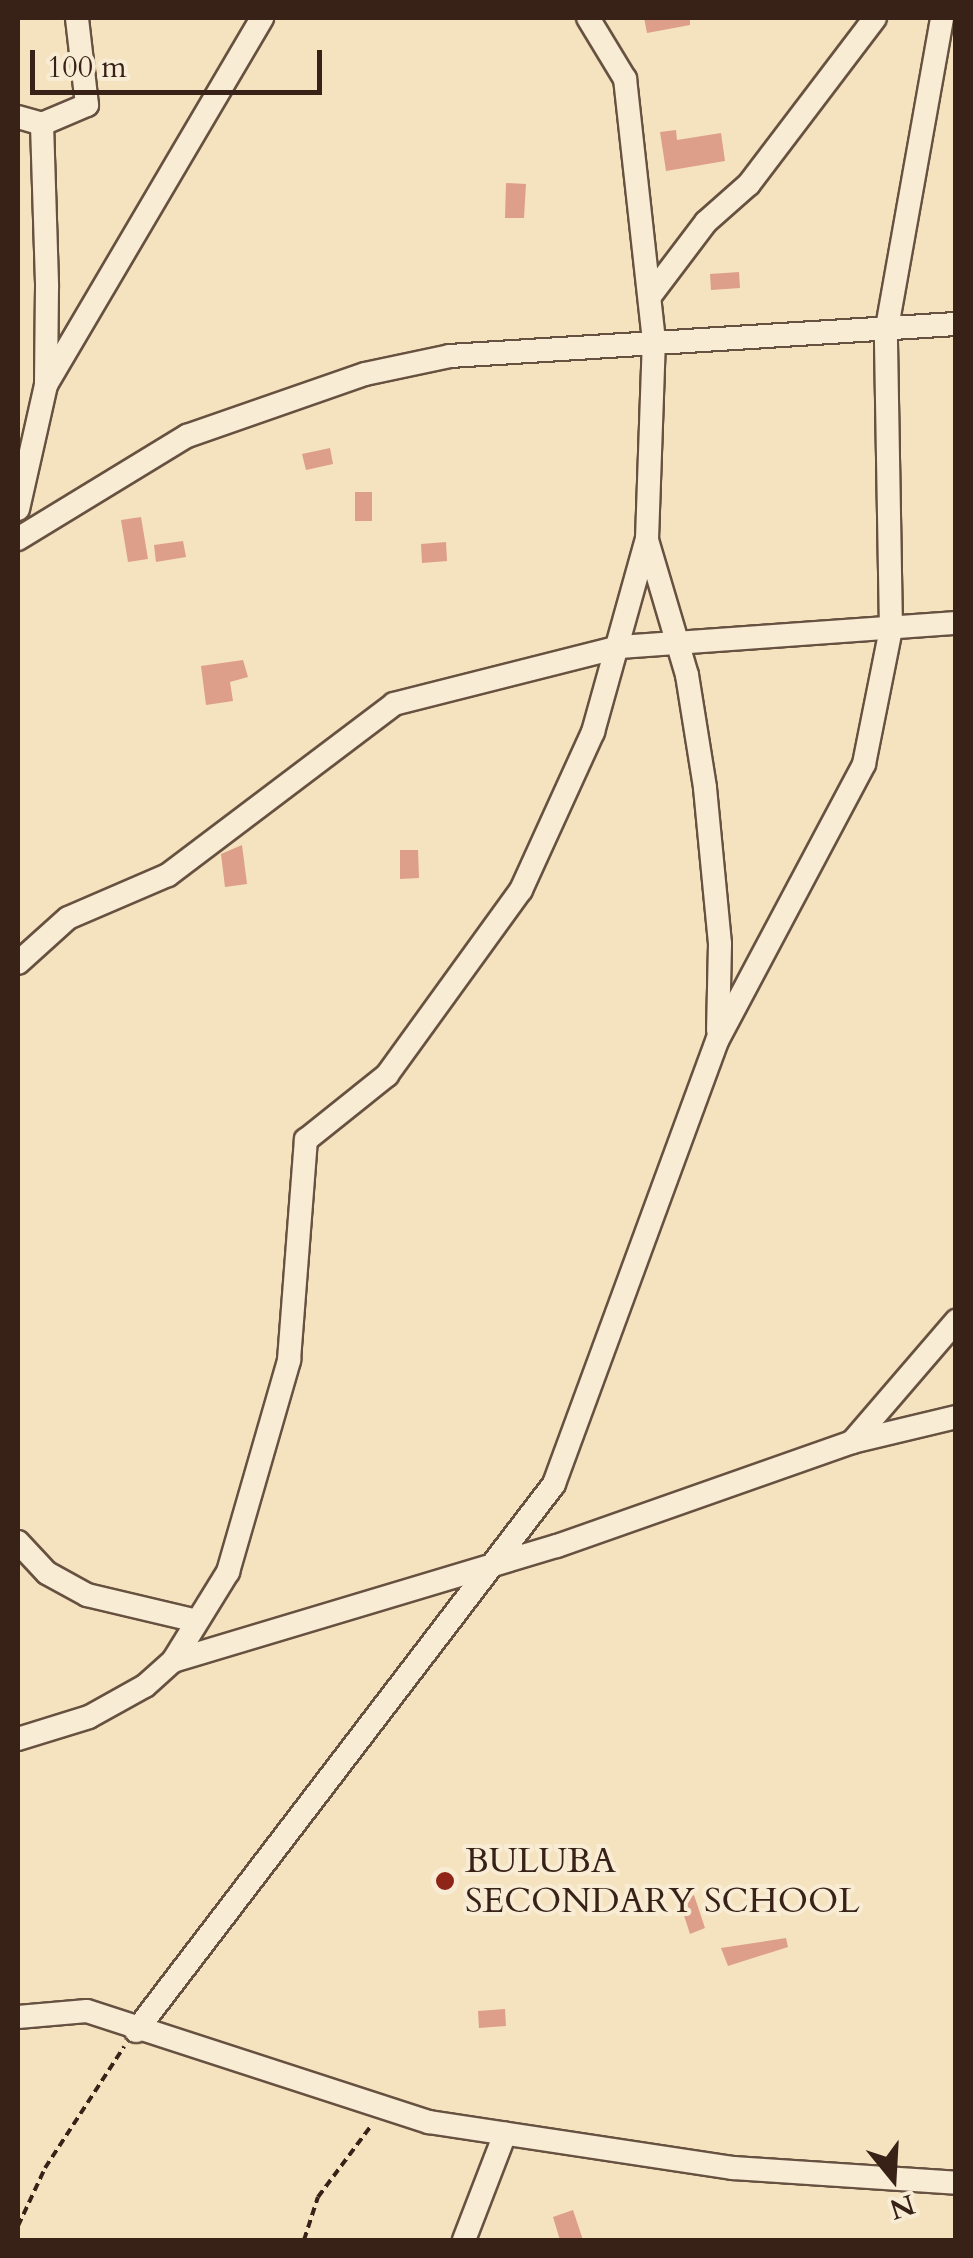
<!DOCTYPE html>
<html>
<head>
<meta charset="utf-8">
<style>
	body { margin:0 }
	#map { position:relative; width:973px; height:2258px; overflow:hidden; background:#f5e2bf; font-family:Cardo,serif }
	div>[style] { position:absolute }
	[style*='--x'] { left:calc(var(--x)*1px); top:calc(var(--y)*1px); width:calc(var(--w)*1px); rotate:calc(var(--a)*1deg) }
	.building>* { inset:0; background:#dd9f89 }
	.path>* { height:4px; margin-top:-2px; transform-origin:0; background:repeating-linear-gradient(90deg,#382116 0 8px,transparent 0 13px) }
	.roads { filter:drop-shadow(2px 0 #675140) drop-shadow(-2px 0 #675140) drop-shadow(0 2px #675140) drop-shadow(0 -2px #675140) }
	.minor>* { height:22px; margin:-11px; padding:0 11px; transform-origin:11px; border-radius:11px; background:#f8ecd5 }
	.dots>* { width:28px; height:28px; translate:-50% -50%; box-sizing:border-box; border:5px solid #f8ecd5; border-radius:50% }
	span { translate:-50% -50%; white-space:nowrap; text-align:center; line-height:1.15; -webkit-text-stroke:8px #f8ecd5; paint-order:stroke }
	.poi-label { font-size:35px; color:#382116 }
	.left { translate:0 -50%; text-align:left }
	.frame { position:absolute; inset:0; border:20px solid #382116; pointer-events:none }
	.north { position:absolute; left:843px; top:2128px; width:100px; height:100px; -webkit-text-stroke:8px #f8ecd5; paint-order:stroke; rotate:162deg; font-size:28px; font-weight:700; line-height:40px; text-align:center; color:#382116 }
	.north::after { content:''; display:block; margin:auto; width:35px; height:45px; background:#382116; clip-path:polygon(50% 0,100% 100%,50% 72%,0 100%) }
	.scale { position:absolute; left:30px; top:50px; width:292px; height:45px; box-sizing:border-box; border:5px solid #382116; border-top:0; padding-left:12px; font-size:30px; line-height:35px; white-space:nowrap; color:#382116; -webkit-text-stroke:8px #f8ecd5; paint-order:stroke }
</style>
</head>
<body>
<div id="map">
	<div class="building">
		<i style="clip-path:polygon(644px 18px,690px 18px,690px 25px,647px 33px)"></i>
		<i style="clip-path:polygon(676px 130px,677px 140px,721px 133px,725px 161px,666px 171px,660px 132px)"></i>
		<i style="clip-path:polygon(506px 183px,526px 184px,524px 218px,505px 218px)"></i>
		<i style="clip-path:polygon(739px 272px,740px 288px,711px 290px,710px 274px)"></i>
		<i style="clip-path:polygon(330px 448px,333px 464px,306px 470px,302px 454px)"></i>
		<i style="clip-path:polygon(355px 492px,372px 492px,372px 521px,355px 521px)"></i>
		<i style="clip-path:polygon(141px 517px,148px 559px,128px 562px,121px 520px)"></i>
		<i style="clip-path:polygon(183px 541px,186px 557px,156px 562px,154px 545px)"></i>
		<i style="clip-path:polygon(446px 542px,447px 561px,422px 563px,421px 544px)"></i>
		<i style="clip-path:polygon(243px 660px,248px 677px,230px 682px,233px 701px,206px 705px,201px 666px)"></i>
		<i style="clip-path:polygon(242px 845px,247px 884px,225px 887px,221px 854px)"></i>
		<i style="clip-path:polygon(400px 850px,418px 850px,419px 878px,400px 879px)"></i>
		<i style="clip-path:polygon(694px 1895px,705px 1928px,690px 1934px,679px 1900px)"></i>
		<i style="clip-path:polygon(786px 1938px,788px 1947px,728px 1966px,721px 1948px)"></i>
		<i style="clip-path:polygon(505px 2009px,506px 2026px,479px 2028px,478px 2011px)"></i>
		<i style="clip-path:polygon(573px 2210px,583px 2240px,560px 2240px,553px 2217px)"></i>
	</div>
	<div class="path">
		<i style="--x:18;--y:2226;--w:64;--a:-65"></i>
		<i style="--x:45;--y:2168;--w:145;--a:-56.9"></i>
		<i style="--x:304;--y:2240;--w:45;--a:-72"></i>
		<i style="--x:318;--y:2197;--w:89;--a:-53.3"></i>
	</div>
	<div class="roads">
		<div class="minor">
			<i style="--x:18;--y:117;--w:25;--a:16"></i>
			<i style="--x:42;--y:124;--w:163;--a:88.2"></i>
			<i style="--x:47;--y:287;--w:98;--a:90.6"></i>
			<i style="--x:46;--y:385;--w:127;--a:102.7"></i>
			<i style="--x:42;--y:124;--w:49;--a:-22.9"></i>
			<i style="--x:87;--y:105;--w:88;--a:-96.6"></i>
			<i style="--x:650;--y:296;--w:93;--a:-52.9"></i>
			<i style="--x:706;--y:222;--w:57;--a:-41.5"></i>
			<i style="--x:749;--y:184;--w:208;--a:-52.8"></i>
			<i style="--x:46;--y:385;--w:426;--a:-59.5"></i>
			<i style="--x:18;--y:539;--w:198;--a:-31.4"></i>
			<i style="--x:187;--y:436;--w:188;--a:-19.2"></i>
			<i style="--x:365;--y:374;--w:87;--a:-12"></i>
			<i style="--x:450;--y:356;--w:507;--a:-3.62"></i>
			<i style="--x:647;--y:540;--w:141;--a:73.5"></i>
			<i style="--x:687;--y:675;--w:114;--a:80.9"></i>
			<i style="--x:705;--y:788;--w:157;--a:84.5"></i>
			<i style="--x:720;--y:944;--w:86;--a:91.3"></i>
			<i style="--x:18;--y:963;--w:67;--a:-42"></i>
			<i style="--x:68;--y:918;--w:109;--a:-23.3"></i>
			<i style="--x:168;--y:875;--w:283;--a:-37.1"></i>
			<i style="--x:394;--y:704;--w:233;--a:-14.2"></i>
			<i style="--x:620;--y:647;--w:337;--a:-4.1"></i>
			<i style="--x:852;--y:1442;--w:160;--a:-49.3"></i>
			<i style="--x:18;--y:1542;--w:42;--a:46.9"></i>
			<i style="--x:47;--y:1573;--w:46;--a:28.8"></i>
			<i style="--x:87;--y:1595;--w:113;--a:13.3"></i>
			<i style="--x:173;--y:1661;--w:401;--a:-16.7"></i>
			<i style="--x:557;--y:1546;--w:313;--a:-19.4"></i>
			<i style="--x:852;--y:1442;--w:107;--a:-13.5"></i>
			<i style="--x:18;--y:1739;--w:74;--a:-17.2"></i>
			<i style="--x:89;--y:1717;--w:64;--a:-29"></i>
			<i style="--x:145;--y:1686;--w:38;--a:-42"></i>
			<i style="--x:173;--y:1661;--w:105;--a:-58.3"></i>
			<i style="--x:228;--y:1572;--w:221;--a:-73.9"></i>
			<i style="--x:289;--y:1360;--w:221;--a:-85.6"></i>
			<i style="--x:306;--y:1140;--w:104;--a:-38.7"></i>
			<i style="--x:387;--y:1075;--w:228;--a:-54.1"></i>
			<i style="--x:521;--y:890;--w:174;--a:-65.5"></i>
			<i style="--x:593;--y:732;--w:200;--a:-74.4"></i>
			<i style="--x:647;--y:539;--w:198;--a:-88"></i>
			<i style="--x:654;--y:341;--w:264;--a:-96.3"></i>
			<i style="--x:625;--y:79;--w:71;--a:-121.2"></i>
			<i style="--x:18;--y:2017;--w:69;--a:-5"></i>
			<i style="--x:87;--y:2011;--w:360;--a:18"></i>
			<i style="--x:429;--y:2122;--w:307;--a:8.6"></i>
			<i style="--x:733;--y:2168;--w:224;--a:3.8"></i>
			<i style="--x:136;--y:2031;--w:688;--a:-52.61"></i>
			<i style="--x:554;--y:1484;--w:474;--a:-69.8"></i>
			<i style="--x:718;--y:1039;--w:311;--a:-62"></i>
			<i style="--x:864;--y:764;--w:138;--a:-78.7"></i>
			<i style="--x:891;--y:629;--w:296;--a:-91"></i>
			<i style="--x:886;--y:333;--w:320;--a:-79.9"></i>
			<i style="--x:464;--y:2240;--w:114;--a:-68.9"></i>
		</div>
	</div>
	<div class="dots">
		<i style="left:445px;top:1881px;background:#8f2418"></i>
	</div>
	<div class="poi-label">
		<span class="left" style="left:465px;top:1881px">BULUBA<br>SECONDARY SCHOOL</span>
	</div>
	<div class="frame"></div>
	<div class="north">N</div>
	<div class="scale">100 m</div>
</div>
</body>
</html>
